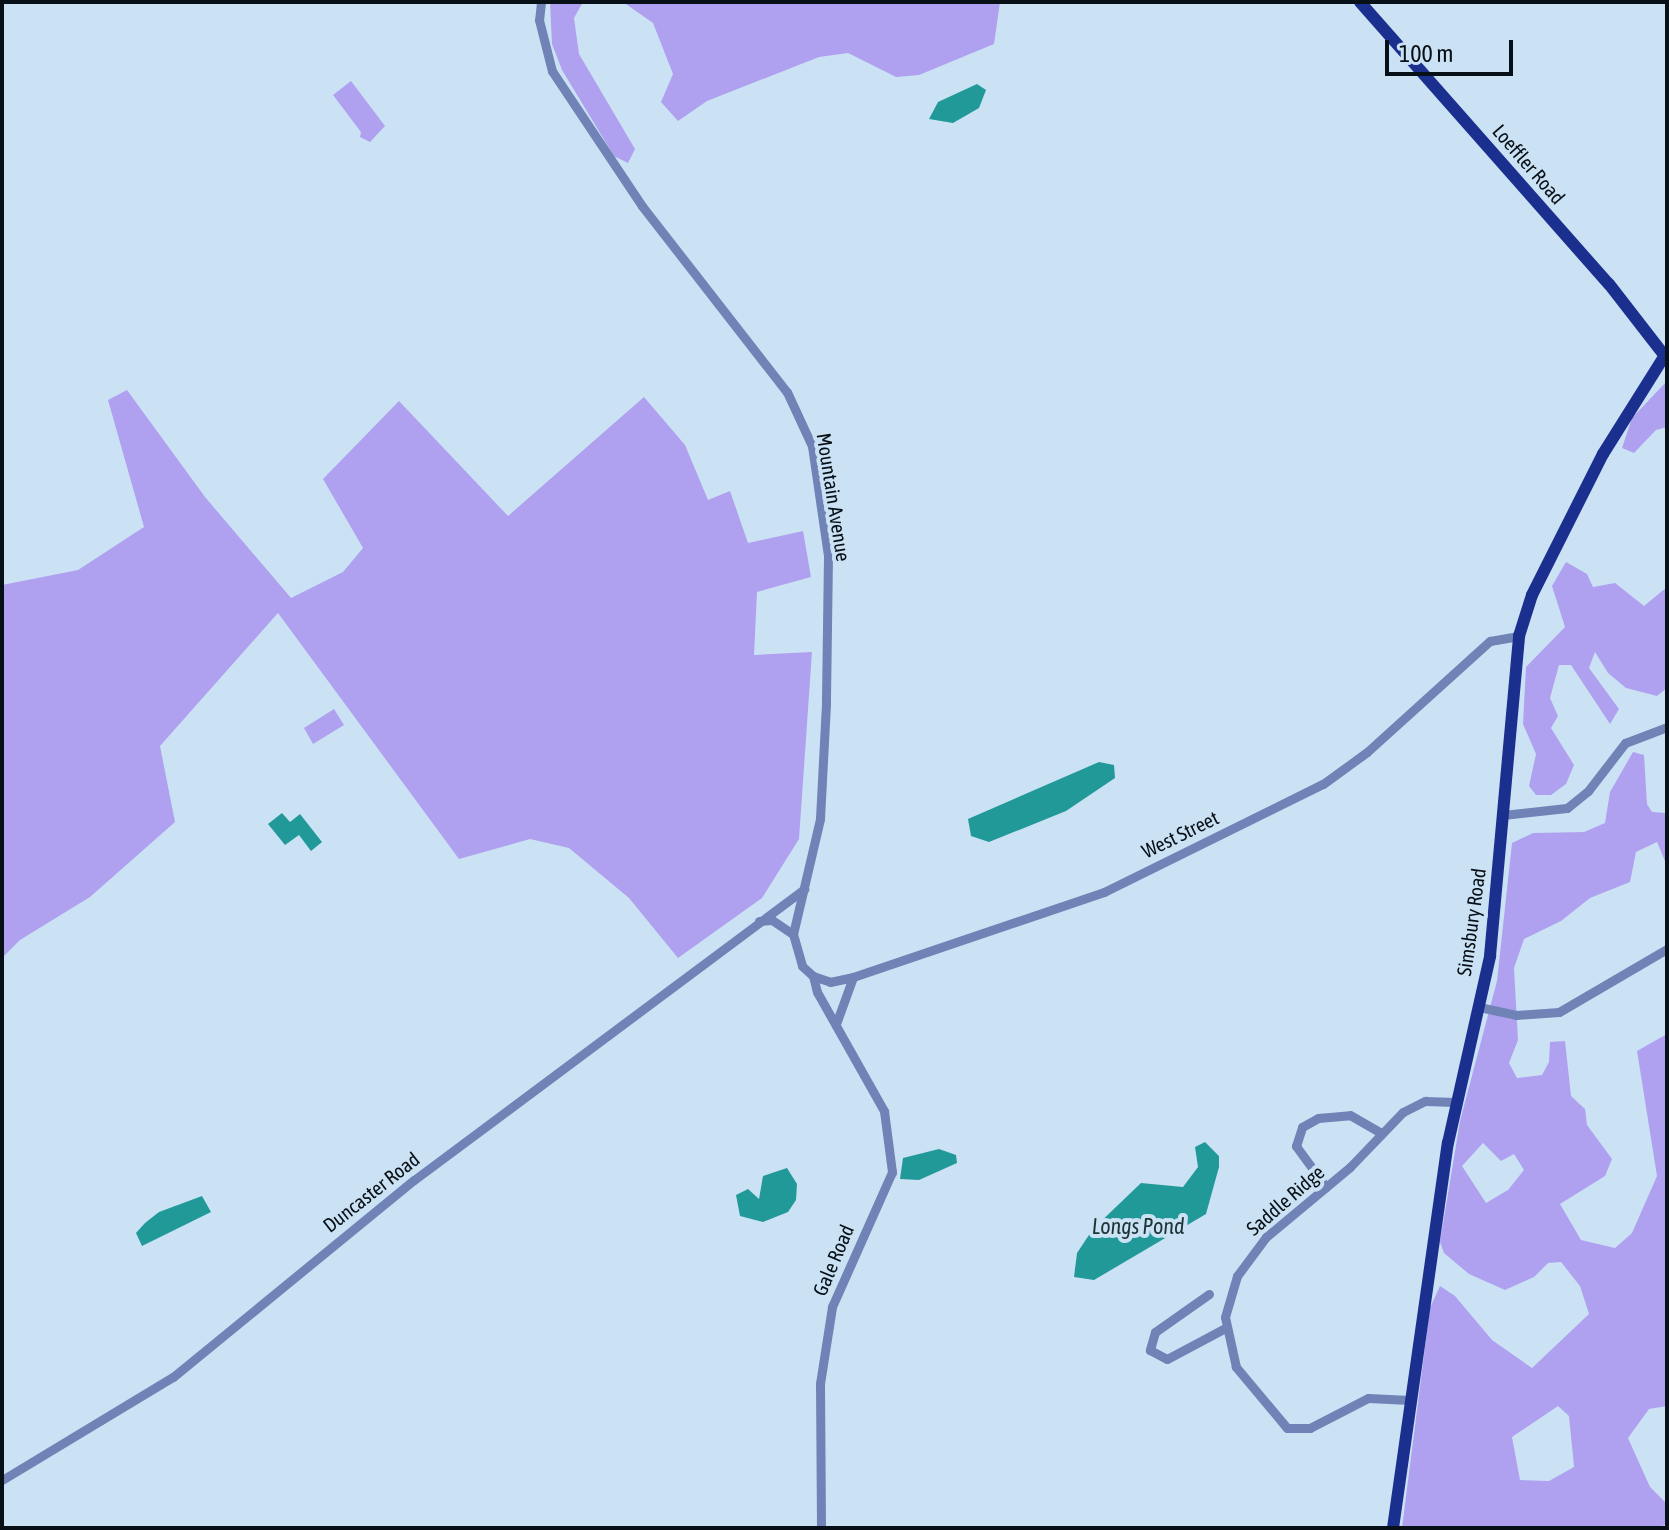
<!DOCTYPE html>
<html>
<head>
<meta charset="utf-8">
<style>
	body { margin:0 }
	#map { position:relative; width:1669px; height:1530px; overflow:hidden; background:#cbe2f5; font-family:"Asap Condensed",sans-serif }
	div>[style] { position:absolute }
	[style*='--x'] { left:calc(var(--x)*1px); top:calc(var(--y)*1px); width:calc(var(--w)*1px); rotate:calc(var(--a)*1deg) }
	.green>* { inset:0; background:#afa1ef }
	.water>* { inset:0; background:#299 }
	.minor>* { height:9px; margin:-4.5px; padding:0 4.5px; transform-origin:4.5px; border-radius:4.5px; background:#6f83b7 }
	.major>* { height:12px; margin:-6px; padding:0 6px; transform-origin:6px; border-radius:6px; background:#1b308e }
	span { translate:-50% -50%; white-space:nowrap; text-align:center; line-height:1.15; -webkit-text-stroke:8px #cbe2f5; paint-order:stroke }
	.street-label { font-size:20px; color:#081017 }
	.water-label { font-size:22px; color:#1a3333; font-style:italic }
	.frame { position:absolute; inset:0; border:4px solid #081017; pointer-events:none }
	.scale { position:absolute; left:1385px; top:40px; width:128px; height:36px; box-sizing:border-box; border:4px solid #081017; border-top:0; padding-left:10px; font-size:24px; line-height:28px; white-space:nowrap; color:#081017; -webkit-text-stroke:6px #cbe2f5; paint-order:stroke }
</style>
</head>
<body>
<div id="map">
	<div class="green">
		<i style="clip-path:polygon(550px 2px,583px 2px,574px 18px,579px 54px,635px 149px,628px 163px,614px 156px,562px 70px,552px 44px)"></i>
		<i style="clip-path:polygon(623px 2px,1000px 2px,994px 44px,919px 75px,896px 77px,848px 53px,819px 57px,707px 101px,678px 121px,661px 102px,673px 74px,653px 23px)"></i>
		<i style="clip-path:polygon(351px 81px,385px 126px,370px 142px,360px 137px,361px 132px,333px 95px)"></i>
		<i style="clip-path:polygon(1667px 381px,1667px 427px,1656px 430px,1634px 453px,1622px 448px,1632px 418px)"></i>
		<i style="clip-path:polygon(127px 390px,205px 497px,291px 598px,343px 572px,363px 548px,323px 479px,399px 401px,508px 516px,644px 397px,685px 445px,708px 500px,730px 491px,748px 543px,803px 531px,811px 577px,757px 592px,754px 655px,812px 652px,799px 839px,762px 898px,678px 958px,629px 898px,569px 848px,530px 839px,459px 859px,278px 613px,160px 746px,175px 822px,90px 897px,20px 940px,2px 958px,2px 585px,78px 570px,144px 527px,108px 400px)"></i>
		<i style="clip-path:polygon(1566px 562px,1587px 574px,1593px 587px,1615px 583px,1644px 606px,1667px 587px,1667px 688px,1657px 696px,1626px 688px,1608px 673px,1595px 652px,1589px 668px,1619px 709px,1610px 724px,1571px 665px,1559px 665px,1550px 698px,1558px 716px,1551px 728px,1574px 765px,1566px 784px,1551px 795px,1536px 795px,1529px 786px,1536px 754px,1523px 724px,1526px 667px,1565px 627px,1552px 586px)"></i>
		<i style="clip-path:polygon(334px 709px,344px 725px,313px 744px,304px 728px)"></i>
		<i style="clip-path:polygon(evenodd,1633px 752px,1644px 755px,1647px 804px,1652px 812px,1667px 813px,1667px 866px,1657px 842px,1636px 852px,1630px 882px,1590px 898px,1561px 921px,1524px 939px,1514px 968px,1518px 1040px,1509px 1063px,1517px 1078px,1542px 1075px,1549px 1062px,1550px 1042px,1565px 1041px,1571px 1096px,1585px 1109px,1587px 1125px,1612px 1159px,1605px 1176px,1560px 1204px,1581px 1240px,1615px 1248px,1632px 1233px,1657px 1176px,1637px 1051px,1667px 1034px,1667px 1406px,1649px 1409px,1628px 1438px,1650px 1487px,1667px 1504px,1667px 1524px,1658px 1528px,1402px 1528px,1430px 1308px,1440px 1286px,1455px 1296px,1492px 1340px,1532px 1368px,1589px 1314px,1580px 1286px,1561px 1262px,1548px 1263px,1534px 1277px,1505px 1290px,1469px 1274px,1444px 1253px,1440px 1242px,1460px 1121px,1497px 981px,1512px 843px,1533px 833px,1584px 832px,1605px 823px,1610px 792px,1633px 752px,1483px 1143px,1501px 1161px,1514px 1154px,1524px 1170px,1508px 1190px,1486px 1203px,1462px 1166px,1483px 1143px,1633px 752px,1558px 1406px,1569px 1416px,1574px 1467px,1549px 1481px,1520px 1480px,1512px 1437px,1558px 1406px)"></i>
	</div>
	<div class="water">
		<i style="clip-path:polygon(977px 84px,986px 90px,979px 108px,953px 123px,929px 119px,938px 102px)"></i>
		<i style="clip-path:polygon(1099px 762px,1114px 765px,1115px 778px,1066px 811px,989px 842px,971px 836px,968px 819px)"></i>
		<i style="clip-path:polygon(282px 813px,290px 822px,300px 814px,322px 842px,311px 851px,299px 835px,285px 845px,268px 824px)"></i>
		<i style="clip-path:polygon(1205px 1142px,1219px 1156px,1219px 1167px,1206px 1214px,1094px 1280px,1074px 1277px,1077px 1253px,1093px 1229px,1141px 1183px,1183px 1187px,1198px 1167px,1195px 1147px)"></i>
		<i style="clip-path:polygon(939px 1149px,956px 1155px,957px 1163px,919px 1180px,900px 1179px,903px 1158px)"></i>
		<i style="clip-path:polygon(787px 1168px,797px 1184px,796px 1200px,788px 1212px,763px 1222px,740px 1216px,736px 1195px,748px 1189px,759px 1199px,763px 1176px)"></i>
		<i style="clip-path:polygon(202px 1196px,211px 1212px,142px 1246px,136px 1233px,145px 1223px,159px 1212px)"></i>
	</div>
	<div class="minor">
		<i style="--x:541;--y:2;--w:18;--a:96"></i>
		<i style="--x:539;--y:20;--w:53;--a:75.7"></i>
		<i style="--x:552;--y:71;--w:162;--a:56.3"></i>
		<i style="--x:642;--y:206;--w:236;--a:52.1"></i>
		<i style="--x:787;--y:392;--w:60;--a:65.2"></i>
		<i style="--x:812;--y:446;--w:111;--a:81.7"></i>
		<i style="--x:828;--y:556;--w:148;--a:90.8"></i>
		<i style="--x:826;--y:704;--w:115;--a:93"></i>
		<i style="--x:820;--y:819;--w:118;--a:103.2"></i>
		<i style="--x:793;--y:934;--w:33;--a:74"></i>
		<i style="--x:802;--y:966;--w:15;--a:42"></i>
		<i style="--x:813;--y:976;--w:18;--a:19"></i>
		<i style="--x:830;--y:982;--w:24;--a:-12"></i>
		<i style="--x:853;--y:977;--w:265;--a:-18.7"></i>
		<i style="--x:1104;--y:892;--w:244;--a:-26.3"></i>
		<i style="--x:1323;--y:784;--w:54;--a:-36"></i>
		<i style="--x:1367;--y:752;--w:166;--a:-42.1"></i>
		<i style="--x:1490;--y:641;--w:29;--a:-10"></i>
		<i style="--x:1503;--y:815;--w:64;--a:-6.2"></i>
		<i style="--x:1567;--y:808;--w:27;--a:-39"></i>
		<i style="--x:1588;--y:791;--w:61;--a:-52.4"></i>
		<i style="--x:1625;--y:743;--w:45;--a:-20.9"></i>
		<i style="--x:759;--y:921;--w:13;--a:-4"></i>
		<i style="--x:772;--y:920;--w:25;--a:34"></i>
		<i style="--x:813;--y:976;--w:16;--a:76"></i>
		<i style="--x:817;--y:992;--w:137;--a:60.6"></i>
		<i style="--x:884;--y:1111;--w:62;--a:82.5"></i>
		<i style="--x:892;--y:1172;--w:148;--a:114"></i>
		<i style="--x:832;--y:1307;--w:78;--a:98.9"></i>
		<i style="--x:820;--y:1384;--w:144;--a:89.6"></i>
		<i style="--x:1479;--y:1007;--w:38;--a:12"></i>
		<i style="--x:1516;--y:1015;--w:43;--a:-4"></i>
		<i style="--x:1559;--y:1012;--w:125;--a:-30.3"></i>
		<i style="--x:836;--y:1024;--w:50;--a:-70.1"></i>
		<i style="--x:1326;--y:1187;--w:51;--a:-126.2"></i>
		<i style="--x:1296;--y:1146;--w:20;--a:-72"></i>
		<i style="--x:1302;--y:1127;--w:18;--a:-29"></i>
		<i style="--x:1318;--y:1118;--w:32;--a:-5"></i>
		<i style="--x:1350;--y:1115;--w:36;--a:30"></i>
		<i style="--x:1209;--y:1294;--w:66;--a:144.9"></i>
		<i style="--x:1155;--y:1332;--w:19;--a:106"></i>
		<i style="--x:1150;--y:1350;--w:19;--a:28"></i>
		<i style="--x:1167;--y:1359;--w:66;--a:-28.1"></i>
		<i style="--x:1410;--y:1400;--w:42;--a:-177.3"></i>
		<i style="--x:1368;--y:1398;--w:65;--a:152.7"></i>
		<i style="--x:1310;--y:1428;--w:23;--a:180"></i>
		<i style="--x:1287;--y:1428;--w:80;--a:-129.9"></i>
		<i style="--x:1236;--y:1367;--w:51;--a:-102.4"></i>
		<i style="--x:1225;--y:1317;--w:43;--a:-73.7"></i>
		<i style="--x:1237;--y:1276;--w:49;--a:-53.4"></i>
		<i style="--x:1266;--y:1237;--w:109;--a:-39.8"></i>
		<i style="--x:1350;--y:1167;--w:76;--a:-46.1"></i>
		<i style="--x:1403;--y:1112;--w:25;--a:-27"></i>
		<i style="--x:1425;--y:1101;--w:30;--a:2"></i>
		<i style="--x:2;--y:1480;--w:200;--a:-31.1"></i>
		<i style="--x:173;--y:1377;--w:311;--a:-39.3"></i>
		<i style="--x:414;--y:1180;--w:487;--a:-36.7"></i>
	</div>
	<div class="major">
		<i style="--x:1360;--y:2;--w:376;--a:48.6"></i>
		<i style="--x:1609;--y:284;--w:90;--a:52.2"></i>
		<i style="--x:1393;--y:1528;--w:389;--a:-81.9"></i>
		<i style="--x:1448;--y:1143;--w:192;--a:-77.3"></i>
		<i style="--x:1490;--y:956;--w:321;--a:-84.8"></i>
		<i style="--x:1519;--y:636;--w:43;--a:-72.4"></i>
		<i style="--x:1532;--y:595;--w:158;--a:-63.3"></i>
		<i style="--x:1603;--y:454;--w:120;--a:-57.9"></i>
	</div>
	<div class="street-label">
		<span style="left:1529px;top:164px;rotate:49deg">Loeffler Road</span>
		<span style="left:834px;top:497px;rotate:81deg">Mountain Avenue</span>
		<span style="left:1180px;top:834px;rotate:-26deg">West Street</span>
		<span style="left:1471px;top:922px;rotate:-82deg">Simsbury Road</span>
		<span style="left:371px;top:1192px;rotate:-38deg">Duncaster Road</span>
		<span style="left:1285px;top:1200px;rotate:-41deg">Saddle Ridge</span>
		<span style="left:833px;top:1260px;rotate:-67deg">Gale Road</span>
	</div>
	<div class="water-label">
		<span style="left:1138px;top:1227px">Longs Pond</span>
	</div>
	<div class="frame"></div>
	<div class="scale">100 m</div>
</div>
</body>
</html>
